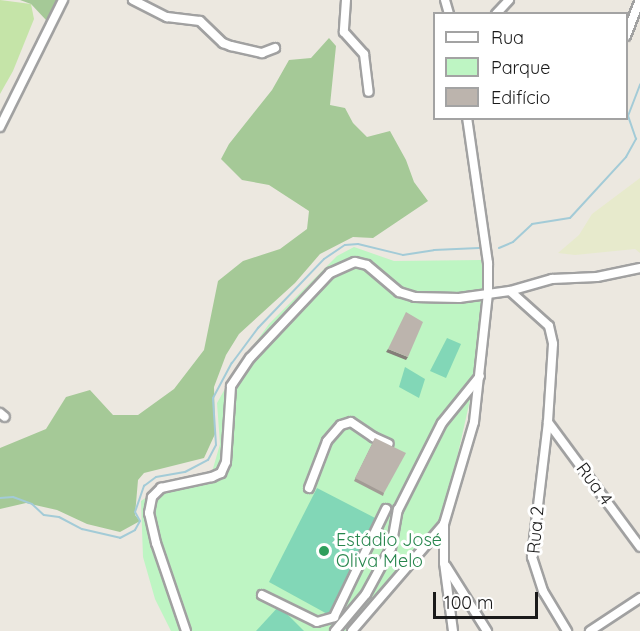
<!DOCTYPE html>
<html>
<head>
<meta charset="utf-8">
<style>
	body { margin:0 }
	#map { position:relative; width:640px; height:631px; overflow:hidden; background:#ece8e0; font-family:Quicksand,sans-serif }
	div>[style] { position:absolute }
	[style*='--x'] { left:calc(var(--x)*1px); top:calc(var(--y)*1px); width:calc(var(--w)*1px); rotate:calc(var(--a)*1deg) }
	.farmland>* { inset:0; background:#e7eacc }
	.grass>* { inset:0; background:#c5e4a8 }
	.forest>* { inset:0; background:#a5c997 }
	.park>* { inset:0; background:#bef5c3 }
	.pitch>* { inset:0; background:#82d7b7 }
	.stream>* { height:2px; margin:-1px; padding:0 1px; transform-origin:1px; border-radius:1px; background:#a3cbd7 }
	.roads { filter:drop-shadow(2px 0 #a1a1a1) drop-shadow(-2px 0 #a1a1a1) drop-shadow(0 2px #a1a1a1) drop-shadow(0 -2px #a1a1a1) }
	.minor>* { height:8px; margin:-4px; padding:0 4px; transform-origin:4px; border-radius:4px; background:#fff }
	.wall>* { inset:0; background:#a29b95 }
	.shaded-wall>* { inset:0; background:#847e79 }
	.building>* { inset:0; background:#bcb4ad }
	.dots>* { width:16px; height:16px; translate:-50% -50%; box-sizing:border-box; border:3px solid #fff; border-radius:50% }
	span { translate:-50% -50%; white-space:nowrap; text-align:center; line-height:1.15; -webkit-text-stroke:6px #fff; paint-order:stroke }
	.street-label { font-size:18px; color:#1a1a1a }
	.leisure-label { font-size:18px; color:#27864d }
	.left { translate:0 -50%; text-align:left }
	.legend { position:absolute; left:433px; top:12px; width:195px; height:108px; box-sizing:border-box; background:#fff; border:2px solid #a3a3a3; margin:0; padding:8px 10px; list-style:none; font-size:18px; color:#1a1a1a }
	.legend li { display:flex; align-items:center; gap:12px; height:30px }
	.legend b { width:30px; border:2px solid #a3a3a3 }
	.scale { position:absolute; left:433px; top:592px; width:105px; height:27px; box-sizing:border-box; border:3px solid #1a1a1a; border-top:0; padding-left:8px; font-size:18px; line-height:21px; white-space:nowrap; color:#1a1a1a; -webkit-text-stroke:4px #fff; paint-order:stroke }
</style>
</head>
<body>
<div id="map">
	<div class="farmland">
		<i style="clip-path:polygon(640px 178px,640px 253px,635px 249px,575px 255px,558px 253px,579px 235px,592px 214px)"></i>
	</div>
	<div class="grass">
		<i style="clip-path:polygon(0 0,31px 4px,34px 19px,13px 71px,0 94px)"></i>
	</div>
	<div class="forest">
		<i style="clip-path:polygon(20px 0,58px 0,46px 20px,31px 4px)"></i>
		<i style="clip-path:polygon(329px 38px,336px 46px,330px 105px,345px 108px,353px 123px,367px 137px,390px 131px,406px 160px,414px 182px,428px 201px,373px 238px,353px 237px,320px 254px,295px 283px,239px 334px,226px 355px,214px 387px,215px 434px,204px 458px,144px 473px,138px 480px,135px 515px,140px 521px,120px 532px,87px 524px,57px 510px,26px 503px,0 509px,0 448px,46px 429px,66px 397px,90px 390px,113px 415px,138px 415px,174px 389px,204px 350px,218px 281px,243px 261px,280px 249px,307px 229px,309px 211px,269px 185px,242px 180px,221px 159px,229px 144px,272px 90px,289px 60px,311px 58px)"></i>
	</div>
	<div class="park">
		<i style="clip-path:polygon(354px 247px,394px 261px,481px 260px,487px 293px,477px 369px,450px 489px,438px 521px,348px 631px,171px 631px,155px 599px,143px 557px,141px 501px,172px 480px,193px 478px,212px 472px,220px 444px,217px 403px,235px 371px,269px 324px,337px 256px)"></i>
	</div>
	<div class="pitch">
		<i style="clip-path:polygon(447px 338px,461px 344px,446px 378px,430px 371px)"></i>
		<i style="clip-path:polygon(405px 367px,425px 379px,419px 398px,399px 387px)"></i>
		<i style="clip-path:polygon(317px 488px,379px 520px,331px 616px,269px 582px)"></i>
		<i style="clip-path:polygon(279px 606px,304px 631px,256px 631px)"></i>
	</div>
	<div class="stream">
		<i style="--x:499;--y:248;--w:15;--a:-23"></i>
		<i style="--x:513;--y:242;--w:26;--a:-43"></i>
		<i style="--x:532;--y:224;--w:38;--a:-9"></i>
		<i style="--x:570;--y:218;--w:83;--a:-47.4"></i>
		<i style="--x:626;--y:157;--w:21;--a:-61"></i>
		<i style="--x:636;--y:139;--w:24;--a:-109"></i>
		<i style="--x:628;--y:116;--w:34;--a:-69"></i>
		<i style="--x:0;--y:498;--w:13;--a:-4"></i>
		<i style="--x:13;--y:497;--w:20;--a:20"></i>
		<i style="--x:32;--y:504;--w:16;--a:43"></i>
		<i style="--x:44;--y:515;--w:15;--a:8"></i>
		<i style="--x:59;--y:517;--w:26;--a:28"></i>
		<i style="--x:82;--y:529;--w:39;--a:13"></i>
		<i style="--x:120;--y:538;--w:17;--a:-28"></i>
		<i style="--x:135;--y:530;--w:10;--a:-61"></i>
		<i style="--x:140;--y:521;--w:10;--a:-119"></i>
		<i style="--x:135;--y:512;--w:28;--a:-71"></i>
		<i style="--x:144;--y:486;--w:15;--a:-37"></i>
		<i style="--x:156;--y:477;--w:29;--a:-10"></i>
		<i style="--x:185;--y:472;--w:26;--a:-28"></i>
		<i style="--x:208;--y:460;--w:17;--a:-62"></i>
		<i style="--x:216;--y:445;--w:47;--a:-93.7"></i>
		<i style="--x:213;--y:398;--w:40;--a:-62"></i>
		<i style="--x:232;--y:363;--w:44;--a:-53.4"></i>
		<i style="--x:258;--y:328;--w:95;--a:-46.3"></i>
		<i style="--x:324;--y:259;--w:25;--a:-34"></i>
		<i style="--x:345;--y:245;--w:13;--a:-4"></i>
		<i style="--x:358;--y:244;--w:46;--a:13.7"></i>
		<i style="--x:403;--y:255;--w:31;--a:-9"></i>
		<i style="--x:434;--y:250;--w:45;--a:-2.5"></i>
	</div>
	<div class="roads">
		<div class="minor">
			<i style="--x:133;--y:0;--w:38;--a:27"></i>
			<i style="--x:167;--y:17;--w:33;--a:7"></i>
			<i style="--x:200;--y:21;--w:32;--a:44"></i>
			<i style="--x:223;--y:43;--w:9;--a:21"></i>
			<i style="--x:231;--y:46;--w:32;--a:13"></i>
			<i style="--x:262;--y:53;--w:14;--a:-21"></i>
			<i style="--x:346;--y:0;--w:32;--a:94"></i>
			<i style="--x:344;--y:32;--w:30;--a:48"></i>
			<i style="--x:364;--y:54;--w:38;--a:83"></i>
			<i style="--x:445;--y:0;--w:15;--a:74"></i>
			<i style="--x:496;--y:14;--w:19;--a:-47"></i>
			<i style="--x:626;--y:36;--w:39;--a:-69"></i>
			<i style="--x:0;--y:127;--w:142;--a:-63.6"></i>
			<i style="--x:510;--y:291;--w:44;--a:-15.9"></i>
			<i style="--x:552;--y:279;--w:45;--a:-2.5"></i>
			<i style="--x:597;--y:277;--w:44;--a:-11.8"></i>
			<i style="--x:0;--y:413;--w:6;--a:39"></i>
			<i style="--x:548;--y:422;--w:155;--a:53.6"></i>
			<i style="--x:309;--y:488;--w:50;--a:-69"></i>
			<i style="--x:327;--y:441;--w:21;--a:-49"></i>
			<i style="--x:341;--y:425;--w:10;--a:-17"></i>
			<i style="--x:351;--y:422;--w:27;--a:34"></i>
			<i style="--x:373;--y:437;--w:17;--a:24"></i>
			<i style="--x:446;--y:566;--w:77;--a:57.8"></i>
			<i style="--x:262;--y:595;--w:61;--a:26.1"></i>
			<i style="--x:317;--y:622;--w:18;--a:-16"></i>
			<i style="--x:334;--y:617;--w:120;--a:-64.3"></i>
			<i style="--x:186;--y:631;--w:93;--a:-108.8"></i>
			<i style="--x:156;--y:543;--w:31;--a:-103"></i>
			<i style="--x:149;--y:513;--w:16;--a:-79"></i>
			<i style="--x:152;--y:497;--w:13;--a:-45"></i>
			<i style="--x:161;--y:488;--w:52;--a:-12.2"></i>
			<i style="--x:212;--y:477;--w:10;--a:-24"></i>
			<i style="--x:221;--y:473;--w:12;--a:-66"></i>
			<i style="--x:226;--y:462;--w:76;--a:-86.2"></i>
			<i style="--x:231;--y:386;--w:34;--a:-56"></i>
			<i style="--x:250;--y:358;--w:117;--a:-46.7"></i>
			<i style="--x:330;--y:273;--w:27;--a:-24"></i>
			<i style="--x:355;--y:262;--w:12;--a:14"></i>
			<i style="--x:367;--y:265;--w:42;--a:40.2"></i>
			<i style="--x:399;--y:292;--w:17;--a:17"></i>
			<i style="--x:415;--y:297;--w:44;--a:1.3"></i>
			<i style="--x:459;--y:298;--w:51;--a:-7.8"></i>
			<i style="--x:510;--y:291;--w:52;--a:41.9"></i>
			<i style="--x:549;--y:326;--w:18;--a:77"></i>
			<i style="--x:553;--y:344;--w:78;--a:93.7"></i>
			<i style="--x:548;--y:422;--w:136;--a:96.8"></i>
			<i style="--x:532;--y:557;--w:36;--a:72"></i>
			<i style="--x:543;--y:591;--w:47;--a:59"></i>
			<i style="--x:335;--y:631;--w:48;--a:-50"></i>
			<i style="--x:366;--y:594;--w:52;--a:-61.5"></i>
			<i style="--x:391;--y:548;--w:39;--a:-80"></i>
			<i style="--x:398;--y:510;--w:97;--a:-63.2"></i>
			<i style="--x:442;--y:423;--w:60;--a:-51"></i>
			<i style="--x:352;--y:631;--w:141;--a:-49.3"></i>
			<i style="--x:453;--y:631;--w:69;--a:-97.5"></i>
			<i style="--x:444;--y:563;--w:39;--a:-90"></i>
			<i style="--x:444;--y:524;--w:106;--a:-73.6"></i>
			<i style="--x:474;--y:422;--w:129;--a:-83.8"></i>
			<i style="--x:488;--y:294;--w:31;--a:-90"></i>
			<i style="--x:488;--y:263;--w:147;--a:-98.2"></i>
			<i style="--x:590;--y:631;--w:60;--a:-33.4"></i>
		</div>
	</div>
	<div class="wall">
		<i style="clip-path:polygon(375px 438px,384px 493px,383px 496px,354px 481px)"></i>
	</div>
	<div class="shaded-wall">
		<i style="clip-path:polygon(388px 349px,408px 357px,406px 360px,386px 352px)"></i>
	</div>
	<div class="building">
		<i style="clip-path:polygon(406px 312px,423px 322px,408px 357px,388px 349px)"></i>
		<i style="clip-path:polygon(375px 438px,406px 453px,384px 493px,355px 478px)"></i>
	</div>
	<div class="dots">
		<i style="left:324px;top:551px;background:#2e9e5b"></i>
	</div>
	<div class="street-label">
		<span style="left:594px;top:484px;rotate:54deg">Rua 4</span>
		<span style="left:536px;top:530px;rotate:-85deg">Rua 2</span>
	</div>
	<div class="leisure-label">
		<span class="left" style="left:336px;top:551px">Estádio José<br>Oliva Melo</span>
	</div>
	<ul class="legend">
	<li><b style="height:8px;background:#fff"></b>Rua</li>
	<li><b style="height:16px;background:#bef5c3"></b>Parque</li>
	<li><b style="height:16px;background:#bcb4ad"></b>Edifício</li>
	</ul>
	<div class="scale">100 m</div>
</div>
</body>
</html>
